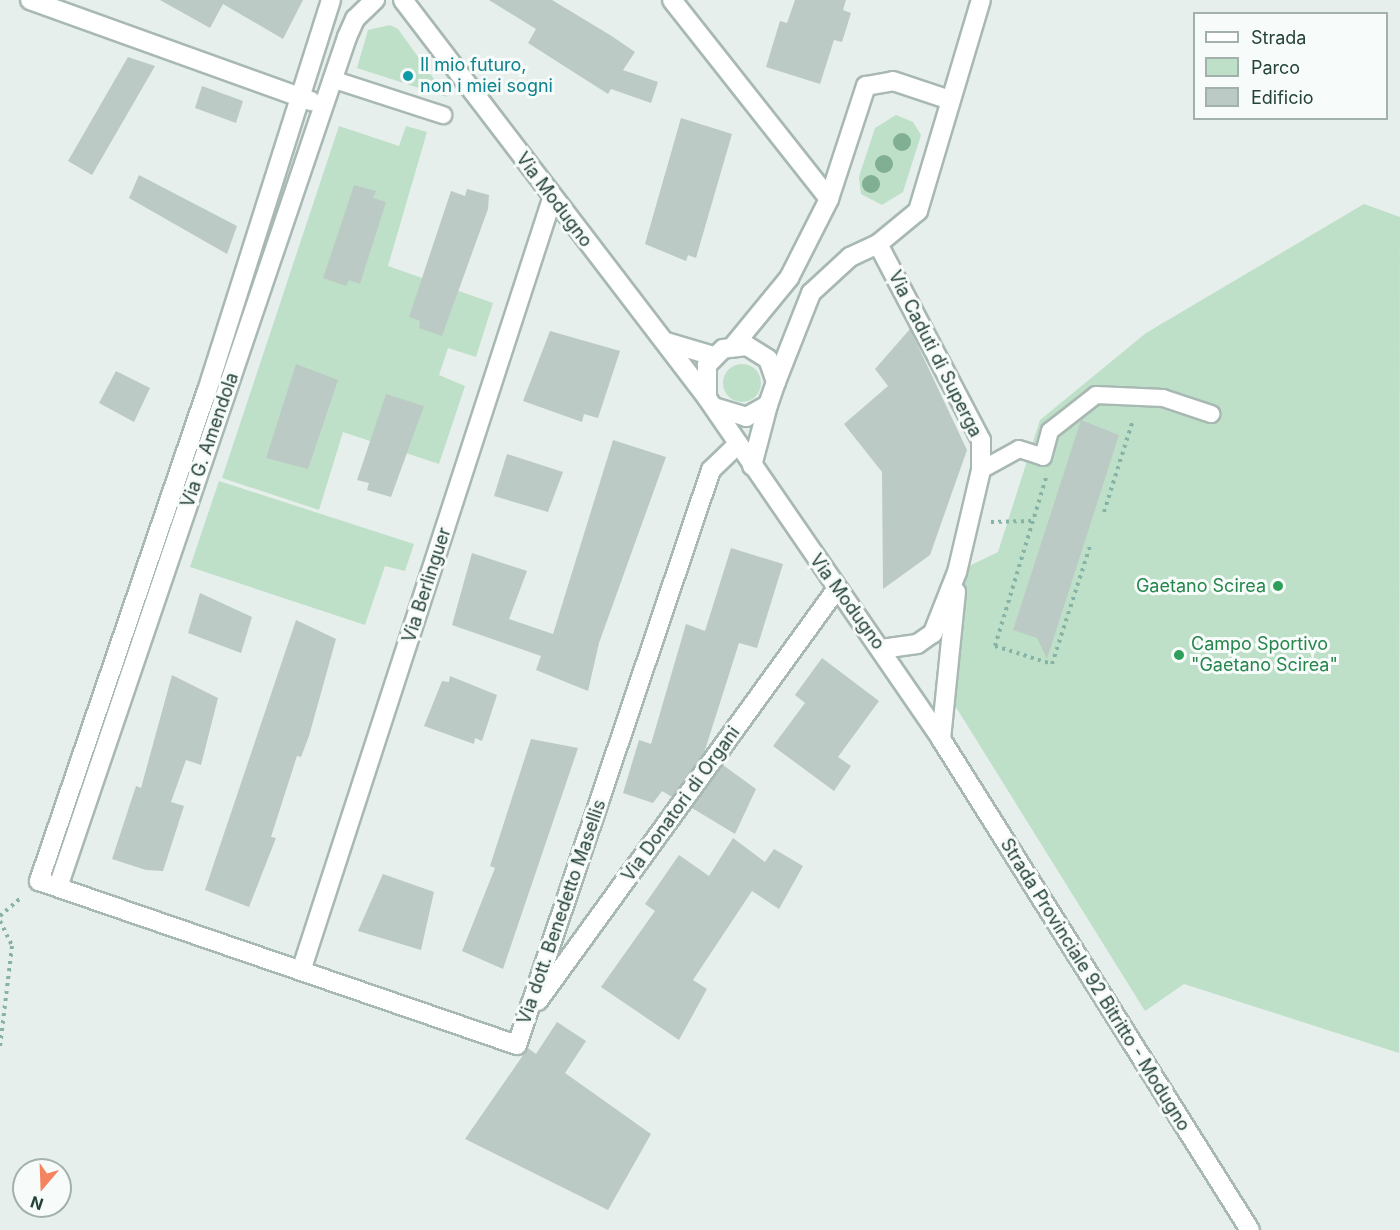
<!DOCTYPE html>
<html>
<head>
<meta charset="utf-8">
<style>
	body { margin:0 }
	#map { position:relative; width:1400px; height:1230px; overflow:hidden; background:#e6efeb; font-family:Inter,sans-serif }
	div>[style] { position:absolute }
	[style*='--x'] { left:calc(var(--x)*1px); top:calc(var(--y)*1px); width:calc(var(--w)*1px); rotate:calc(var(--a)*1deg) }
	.green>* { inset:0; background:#bfe0c8 }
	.round { border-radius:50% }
	.building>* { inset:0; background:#bbcac4 }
	.path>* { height:4px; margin-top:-2px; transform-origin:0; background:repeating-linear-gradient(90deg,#86b3a5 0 3px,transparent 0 7.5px) }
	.roads { filter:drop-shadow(2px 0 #a8b8b2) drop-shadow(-2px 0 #a8b8b2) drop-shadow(0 2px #a8b8b2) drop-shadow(0 -2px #a8b8b2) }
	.service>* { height:16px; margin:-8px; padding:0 8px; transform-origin:8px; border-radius:8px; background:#fff }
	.minor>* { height:18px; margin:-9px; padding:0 9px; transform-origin:9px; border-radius:9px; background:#fff }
	.tertiary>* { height:18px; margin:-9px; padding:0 9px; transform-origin:9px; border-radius:9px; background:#fff }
	.secondary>* { height:18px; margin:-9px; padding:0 9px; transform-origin:9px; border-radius:9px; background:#fff }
	.trees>* { width:18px; height:18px; margin:-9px; border-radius:50%; background:#80af93 }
	.dots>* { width:16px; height:16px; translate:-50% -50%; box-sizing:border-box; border:3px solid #f7fbf9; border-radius:50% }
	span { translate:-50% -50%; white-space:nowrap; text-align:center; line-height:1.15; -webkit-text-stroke:6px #f7fbf9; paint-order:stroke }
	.culture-label { font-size:18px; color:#0d838f }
	.left { translate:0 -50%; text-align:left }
	.street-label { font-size:18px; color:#24423a }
	.leisure-label { font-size:18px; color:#27864d }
	.right { translate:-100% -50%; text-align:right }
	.legend { position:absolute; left:1193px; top:12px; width:195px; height:108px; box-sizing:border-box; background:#f7fbf9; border:2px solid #a3b1ad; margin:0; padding:8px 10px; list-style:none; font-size:18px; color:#24423a }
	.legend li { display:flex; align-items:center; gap:12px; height:30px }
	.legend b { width:30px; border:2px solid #a3b1ad }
	.north { position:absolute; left:12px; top:1158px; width:60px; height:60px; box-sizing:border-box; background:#f7fbf9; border:2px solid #a3b1ad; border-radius:50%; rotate:199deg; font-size:16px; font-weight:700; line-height:24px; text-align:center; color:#24423a }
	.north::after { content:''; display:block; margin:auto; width:21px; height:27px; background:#f4845f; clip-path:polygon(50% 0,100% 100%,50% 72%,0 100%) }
</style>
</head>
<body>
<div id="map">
	<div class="green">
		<i style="clip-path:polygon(390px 25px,398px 29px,447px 97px,357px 68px,368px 30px)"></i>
		<i style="clip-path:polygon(896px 115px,913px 122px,921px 135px,903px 192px,882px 205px,861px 194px,859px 177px,875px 128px)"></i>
		<i style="clip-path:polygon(339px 126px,399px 146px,406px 126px,427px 132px,388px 266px,493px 303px,476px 357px,448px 348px,439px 375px,465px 386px,439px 464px,343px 432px,319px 510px,222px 478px)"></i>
		<i style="clip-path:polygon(1364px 204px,1400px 217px,1399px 1053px,1184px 984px,1145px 1011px,954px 704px,965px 568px,998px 552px,1040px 420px,1146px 333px)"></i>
		<i class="round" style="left:723px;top:364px;width:38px;height:38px"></i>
		<i style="clip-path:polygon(219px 481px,414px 544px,405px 571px,385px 566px,365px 625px,190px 567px)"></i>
	</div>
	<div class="building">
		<i style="clip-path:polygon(160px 0,303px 0,283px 39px,223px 4px,210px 28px)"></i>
		<i style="clip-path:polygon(489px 0,552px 0,610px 35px,635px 52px,623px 70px,658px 82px,651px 103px,611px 89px,608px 94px,528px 43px,536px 29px)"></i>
		<i style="clip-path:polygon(795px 0,846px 0,843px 10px,851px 13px,842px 42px,834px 40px,820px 84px,766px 67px,780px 21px,787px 23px)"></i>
		<i style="clip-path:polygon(128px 57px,155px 66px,92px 175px,68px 161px)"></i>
		<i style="clip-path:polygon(202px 86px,243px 101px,236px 123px,195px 108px)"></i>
		<i style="clip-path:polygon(681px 118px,732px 134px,696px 258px,688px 255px,686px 261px,645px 244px)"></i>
		<i style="clip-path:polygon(139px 175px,237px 226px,227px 254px,129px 198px)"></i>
		<i style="clip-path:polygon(354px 185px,376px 191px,373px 198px,386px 202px,360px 284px,349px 280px,346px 286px,323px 278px)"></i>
		<i style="clip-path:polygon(467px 189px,489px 195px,488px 209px,442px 336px,419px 328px,420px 321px,409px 317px,451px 191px,465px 196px)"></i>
		<i style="clip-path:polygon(910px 329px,967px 450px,930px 555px,883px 589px,882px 472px,844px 424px,888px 386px,875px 369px)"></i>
		<i style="clip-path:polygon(550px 331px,620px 351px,598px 418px,584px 414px,582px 422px,523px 401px)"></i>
		<i style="clip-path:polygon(296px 364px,338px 380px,308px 469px,266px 458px)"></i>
		<i style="clip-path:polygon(116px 371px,150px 388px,134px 422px,99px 403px)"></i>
		<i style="clip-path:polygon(386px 394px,424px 406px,391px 497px,367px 490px,369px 483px,357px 480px)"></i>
		<i style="clip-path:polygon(1081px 420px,1119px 435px,1047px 659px,1037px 638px,1013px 630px)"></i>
		<i style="clip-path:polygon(613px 440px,666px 457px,599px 643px,588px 691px,536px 670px,541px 656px,452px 625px,472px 553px,527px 571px,509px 619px,553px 634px)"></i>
		<i style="clip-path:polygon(507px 454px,563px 472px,548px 512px,494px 496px)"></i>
		<i style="clip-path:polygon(731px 548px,783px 564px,757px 648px,739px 643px,704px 753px,672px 797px,662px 791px,653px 803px,623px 793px,639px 740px,651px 744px,686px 624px,705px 631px)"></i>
		<i style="clip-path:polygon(200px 593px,252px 617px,241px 653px,188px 633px)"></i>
		<i style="clip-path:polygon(296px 620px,336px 639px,309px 736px,301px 757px,297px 756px,271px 837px,276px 838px,249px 907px,205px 890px)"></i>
		<i style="clip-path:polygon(822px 658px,879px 701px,838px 757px,851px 766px,834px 791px,773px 746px,805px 703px,795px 695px)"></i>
		<i style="clip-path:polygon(172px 675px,218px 698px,201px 765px,186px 760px,171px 802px,184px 806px,163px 871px,146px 870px,112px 859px,136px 786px,141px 788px)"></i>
		<i style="clip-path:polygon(450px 676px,497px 695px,482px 741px,475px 738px,474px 744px,424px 726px,442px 681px,449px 682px)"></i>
		<i style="clip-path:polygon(531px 739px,578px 748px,503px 969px,462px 951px,495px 868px,490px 866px)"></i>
		<i style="clip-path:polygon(723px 765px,756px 789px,735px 834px,692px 808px)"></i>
		<i style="clip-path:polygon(733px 838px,765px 862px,774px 849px,803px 866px,779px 909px,752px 891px,693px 980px,707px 989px,679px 1040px,601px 987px,655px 911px,645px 904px,679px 855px,709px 876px)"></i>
		<i style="clip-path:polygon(383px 874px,434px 892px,421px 950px,358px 931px)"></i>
		<i style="clip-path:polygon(557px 1022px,586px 1041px,565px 1073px,651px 1134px,608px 1210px,465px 1139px,528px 1048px,536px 1054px)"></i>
	</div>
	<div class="path">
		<i style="--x:1046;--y:478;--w:176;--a:106.9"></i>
		<i style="--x:995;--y:646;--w:60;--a:17.5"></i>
		<i style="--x:1052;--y:664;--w:124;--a:-72.1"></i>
		<i style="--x:1104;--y:512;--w:96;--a:-72.5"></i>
		<i style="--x:991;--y:522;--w:42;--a:-1.4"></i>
		<i style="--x:0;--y:916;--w:30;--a:-41"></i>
		<i style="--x:0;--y:921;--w:28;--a:64"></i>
		<i style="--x:12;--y:946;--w:101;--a:96.8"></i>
	</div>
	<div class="roads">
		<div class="service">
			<i style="--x:332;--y:79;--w:117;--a:18"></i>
			<i style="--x:981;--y:470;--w:43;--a:-28.9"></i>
			<i style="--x:1019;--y:449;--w:25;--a:18"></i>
			<i style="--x:1043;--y:457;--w:27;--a:-75"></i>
			<i style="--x:1050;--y:431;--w:58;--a:-38"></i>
			<i style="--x:1096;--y:395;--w:67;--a:2.6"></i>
			<i style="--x:1163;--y:398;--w:51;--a:18.4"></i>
		</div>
		<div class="minor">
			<i style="--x:30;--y:0;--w:299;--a:19.8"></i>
			<i style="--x:331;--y:0;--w:412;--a:107.6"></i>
			<i style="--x:206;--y:393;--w:516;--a:108.89"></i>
			<i style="--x:39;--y:881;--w:505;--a:18.94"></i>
			<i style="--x:517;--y:1045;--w:607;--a:-71.36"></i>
			<i style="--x:711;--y:470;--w:35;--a:-44"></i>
			<i style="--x:672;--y:0;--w:253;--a:51.7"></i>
			<i style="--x:878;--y:244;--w:221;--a:62.3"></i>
			<i style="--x:981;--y:440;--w:30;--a:90"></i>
			<i style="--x:981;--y:470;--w:105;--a:103.2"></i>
			<i style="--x:957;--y:572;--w:66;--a:111.5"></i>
			<i style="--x:933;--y:633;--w:19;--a:145"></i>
			<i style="--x:917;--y:644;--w:36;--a:172"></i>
			<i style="--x:941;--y:739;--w:148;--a:-84.2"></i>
			<i style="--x:58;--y:887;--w:898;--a:-71.22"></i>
			<i style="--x:347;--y:37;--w:20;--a:-66"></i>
			<i style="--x:355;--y:19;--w:28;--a:-44"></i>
			<i style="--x:301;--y:971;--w:812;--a:-71.99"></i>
			<i style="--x:538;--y:1001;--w:508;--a:-54.06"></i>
		</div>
		<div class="tertiary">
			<i style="--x:734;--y:345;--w:87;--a:-50.6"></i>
			<i style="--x:789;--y:278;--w:89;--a:-63.1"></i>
			<i style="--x:829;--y:199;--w:119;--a:-71.9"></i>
			<i style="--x:866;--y:86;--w:27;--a:-10"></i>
			<i style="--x:893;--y:81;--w:60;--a:18.4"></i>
			<i style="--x:776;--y:382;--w:96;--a:-68.5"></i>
			<i style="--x:811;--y:293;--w:53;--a:-42.7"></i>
			<i style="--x:850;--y:257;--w:31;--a:-25"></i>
			<i style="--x:878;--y:244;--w:52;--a:-39.5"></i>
			<i style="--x:918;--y:211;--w:220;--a:-73.4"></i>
		</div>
		<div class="secondary">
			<i style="--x:403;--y:0;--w:499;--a:52.6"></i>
			<i style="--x:666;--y:342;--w:50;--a:16.3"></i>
			<i style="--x:714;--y:407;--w:34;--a:17"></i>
			<i style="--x:746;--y:417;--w:25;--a:-29"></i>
			<i style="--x:768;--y:405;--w:24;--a:-71"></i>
			<i style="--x:776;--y:382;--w:24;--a:-109"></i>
			<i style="--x:768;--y:359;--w:25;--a:-148"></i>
			<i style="--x:747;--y:346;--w:24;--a:173"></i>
			<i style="--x:723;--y:349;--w:23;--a:135"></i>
			<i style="--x:707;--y:365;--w:33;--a:90"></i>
			<i style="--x:707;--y:398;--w:414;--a:55.5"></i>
			<i style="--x:941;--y:739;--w:580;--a:57.82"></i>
			<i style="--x:752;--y:466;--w:63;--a:-75.3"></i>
		</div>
	</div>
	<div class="trees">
		<i style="left:902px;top:142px"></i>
		<i style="left:884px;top:164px"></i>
		<i style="left:871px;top:184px"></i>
	</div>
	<div class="dots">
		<i style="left:408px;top:76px;background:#0f9aa8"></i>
		<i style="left:1278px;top:586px;background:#2e9e5b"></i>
		<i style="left:1179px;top:655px;background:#2e9e5b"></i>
	</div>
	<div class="culture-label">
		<span class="left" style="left:420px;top:76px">Il mio futuro,<br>non i miei sogni</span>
	</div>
	<div class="street-label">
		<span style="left:554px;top:200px;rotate:53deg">Via Modugno</span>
		<span style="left:935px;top:354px;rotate:63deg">Via Caduti di Superga</span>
		<span style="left:210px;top:440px;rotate:-71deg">Via G. Amendola</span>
		<span style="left:427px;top:585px;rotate:-72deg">Via Berlinguer</span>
		<span style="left:847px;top:602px;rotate:54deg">Via Modugno</span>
		<span style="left:681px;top:804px;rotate:-54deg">Via Donatori di Organi</span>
		<span style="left:562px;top:912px;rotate:-71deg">Via dott. Benedetto Masellis</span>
		<span style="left:1095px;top:985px;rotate:58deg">Strada Provinciale 92 Bitritto - Modugno</span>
	</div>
	<div class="leisure-label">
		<span class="right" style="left:1266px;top:586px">Gaetano Scirea</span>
		<span class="left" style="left:1191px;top:655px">Campo Sportivo<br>"Gaetano Scirea"</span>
	</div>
	<ul class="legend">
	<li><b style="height:8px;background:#fff"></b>Strada</li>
	<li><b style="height:16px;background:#bfe0c8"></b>Parco</li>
	<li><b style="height:16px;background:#bbcac4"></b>Edificio</li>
	</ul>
	<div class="north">N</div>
</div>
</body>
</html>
